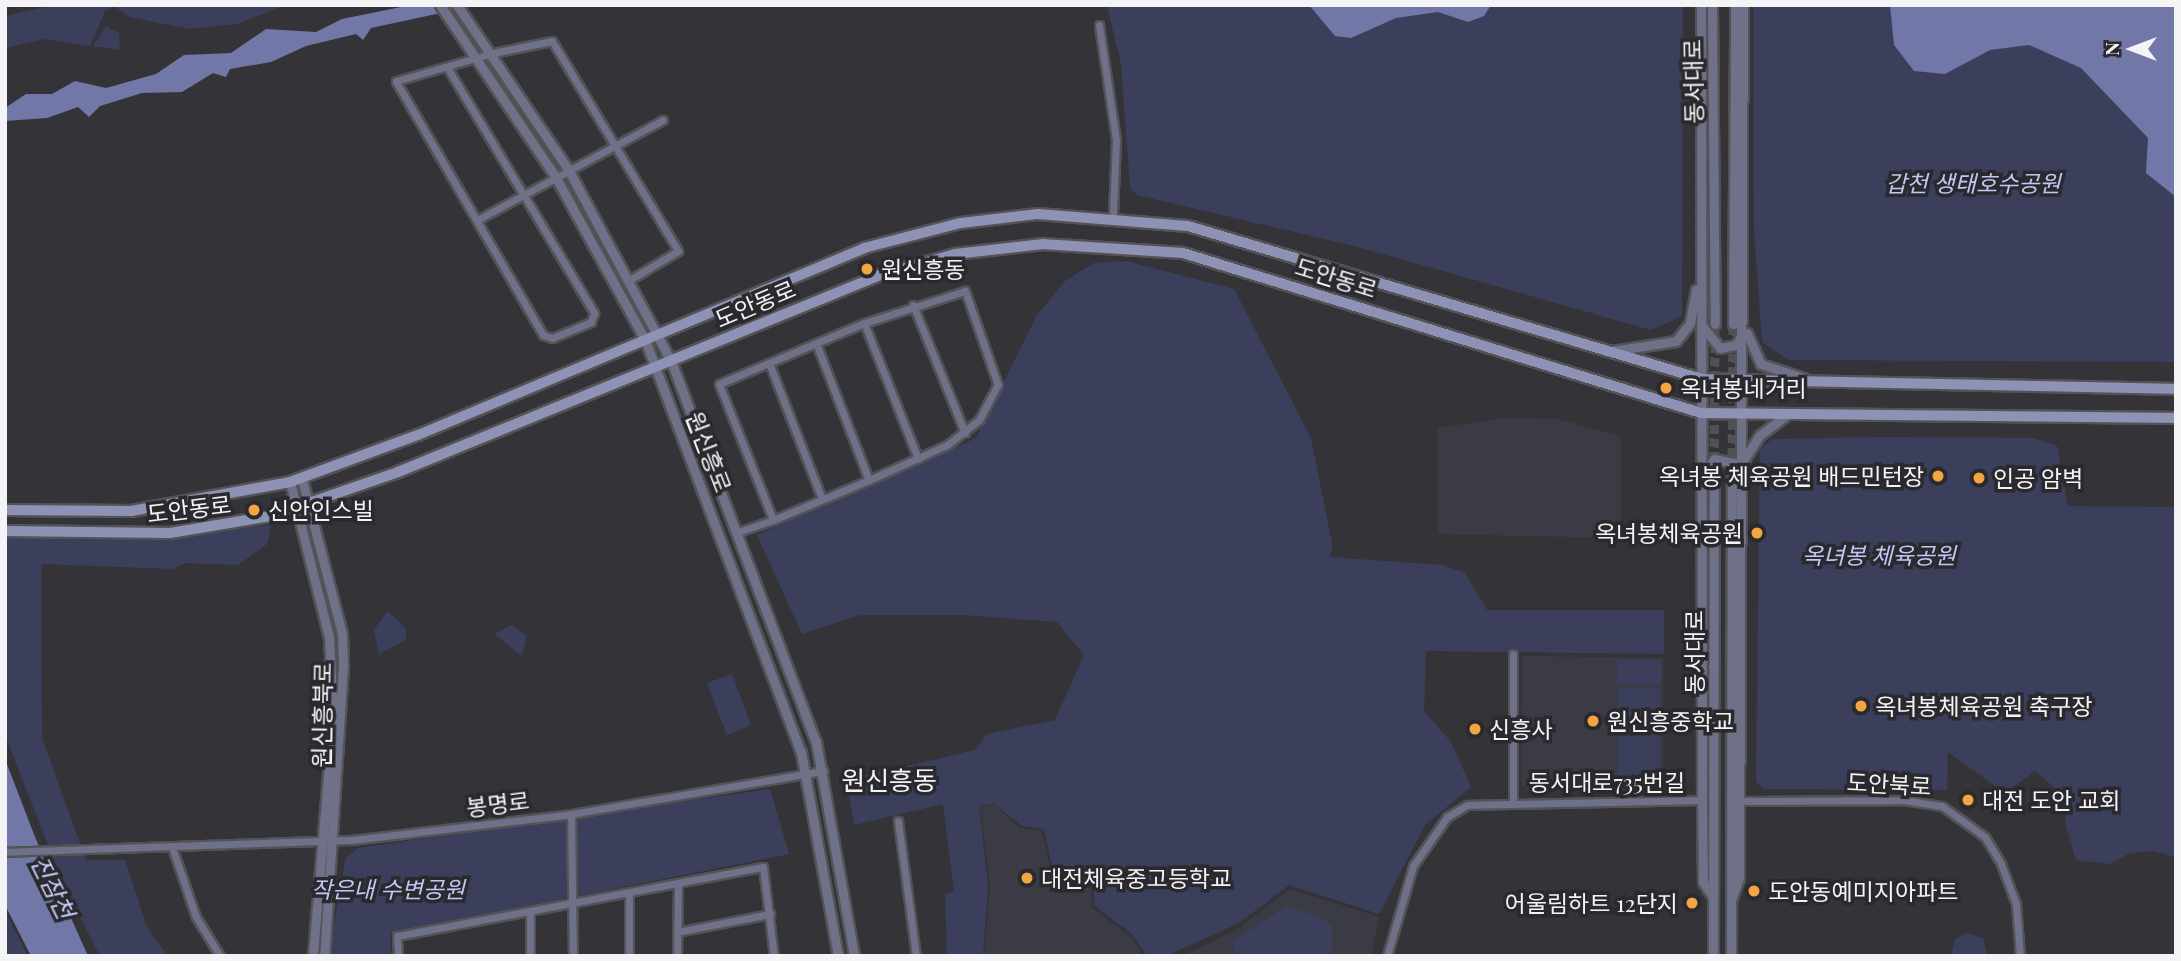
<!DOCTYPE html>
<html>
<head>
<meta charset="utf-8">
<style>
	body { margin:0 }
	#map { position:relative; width:2181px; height:961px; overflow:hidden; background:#343438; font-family:"Playfair Display","Noto Sans KR",serif }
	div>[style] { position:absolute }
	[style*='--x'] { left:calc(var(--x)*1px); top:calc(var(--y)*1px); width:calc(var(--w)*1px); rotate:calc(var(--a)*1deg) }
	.built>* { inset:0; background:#3a3b45 }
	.green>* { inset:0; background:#3c3f5c }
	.water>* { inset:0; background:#7177a7 }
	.tertiary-tunnel>* { height:9px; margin-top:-4.5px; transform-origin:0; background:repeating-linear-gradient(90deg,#515155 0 9px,transparent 0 13.5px) }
	.roads { filter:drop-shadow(2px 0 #535357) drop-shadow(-2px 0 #535357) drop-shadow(0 2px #535357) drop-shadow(0 -2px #535357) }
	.minor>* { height:7px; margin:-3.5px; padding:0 3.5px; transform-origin:3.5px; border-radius:3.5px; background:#6e7187 }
	.tertiary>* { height:9px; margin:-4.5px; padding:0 4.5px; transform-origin:4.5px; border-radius:4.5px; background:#6e7187 }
	.secondary>* { height:10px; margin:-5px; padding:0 5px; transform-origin:5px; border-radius:5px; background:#8e93b5 }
	.dots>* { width:19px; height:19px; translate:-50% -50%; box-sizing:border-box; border:4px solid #2a2a2e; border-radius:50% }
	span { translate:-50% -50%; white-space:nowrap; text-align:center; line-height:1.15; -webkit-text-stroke:7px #2a2a2e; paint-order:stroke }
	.street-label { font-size:23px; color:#f4f4f7 }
	.park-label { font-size:23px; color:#c1c7f4; font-style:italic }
	.poi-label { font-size:23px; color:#f4f4f7 }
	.left { translate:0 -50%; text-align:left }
	.right { translate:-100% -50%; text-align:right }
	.water-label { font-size:24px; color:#cad0fe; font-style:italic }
	.quarter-label { font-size:26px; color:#f4f4f7 }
	.frame { position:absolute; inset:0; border:7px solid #f4f4f7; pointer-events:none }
	.north { position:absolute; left:2097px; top:14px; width:70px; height:70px; -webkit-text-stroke:5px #2a2a2e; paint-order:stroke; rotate:270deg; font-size:19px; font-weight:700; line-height:28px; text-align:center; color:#f4f4f7 }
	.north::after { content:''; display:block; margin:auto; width:24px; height:32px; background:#f4f4f7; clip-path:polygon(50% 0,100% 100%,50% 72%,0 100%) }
</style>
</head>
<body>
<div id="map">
	<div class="built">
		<i style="clip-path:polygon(1504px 418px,1557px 419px,1621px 436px,1621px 538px,1438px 534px,1438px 428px)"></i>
		<i style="clip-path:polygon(1522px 656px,1663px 658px,1663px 792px,1529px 791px,1521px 784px)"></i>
		<i style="clip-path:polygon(994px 805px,1020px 828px,1042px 831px,1051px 872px,1091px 889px,1092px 908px,1131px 937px,1143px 956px,984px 956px,990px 884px,980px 807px)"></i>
		<i style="clip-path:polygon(1290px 889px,1379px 917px,1371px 956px,1183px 956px,1236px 930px)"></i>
	</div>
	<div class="green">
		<i style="clip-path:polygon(54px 5px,285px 5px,237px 24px,189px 29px,130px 17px,114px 6px,105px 11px,90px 46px,44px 39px,5px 48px,5px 16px)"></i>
		<i style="clip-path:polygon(1107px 5px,1683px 5px,1682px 316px,1651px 330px,1358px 247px,1137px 195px,1130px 187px,1121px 64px)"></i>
		<i style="clip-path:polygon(1753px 5px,2176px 5px,2176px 362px,1788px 360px,1762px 342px,1754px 229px)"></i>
		<i style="clip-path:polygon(106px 26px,119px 33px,120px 50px,93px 46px)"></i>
		<i style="clip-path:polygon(1126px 261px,1234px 289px,1311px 438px,1333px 548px,1329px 557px,1442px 565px,1465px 573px,1487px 610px,1664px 610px,1664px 654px,1426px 651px,1424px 711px,1451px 742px,1471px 787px,1425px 825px,1379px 914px,1289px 885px,1239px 923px,1166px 956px,1147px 956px,1132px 934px,1095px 906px,1093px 887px,1053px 871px,1044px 829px,1022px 826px,994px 804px,979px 806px,988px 885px,983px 956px,947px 956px,945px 894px,954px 892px,943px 804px,854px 825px,846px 780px,955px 755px,976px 749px,987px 734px,1055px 720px,1084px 655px,1057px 622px,964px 615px,860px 615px,802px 634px,757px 535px,976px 438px,1037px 315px,1065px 281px,1094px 263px)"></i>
		<i style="clip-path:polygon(1879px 437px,2032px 438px,2057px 446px,2068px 506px,2176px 507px,2176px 857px,2153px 851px,2130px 853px,2110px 864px,2076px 860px,2065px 822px,2068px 799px,2035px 771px,2005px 793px,1948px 752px,1947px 790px,1763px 789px,1756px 781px,1760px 449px,1772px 439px)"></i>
		<i style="clip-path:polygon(271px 525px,267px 544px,238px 565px,186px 563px,172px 569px,41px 564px,42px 738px,86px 860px,125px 860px,146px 925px,168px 956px,100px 956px,64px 886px,5px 735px,5px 537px,132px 540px)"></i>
		<i style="clip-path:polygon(388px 611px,406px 629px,406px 640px,379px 654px,374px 630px)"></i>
		<i style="clip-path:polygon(512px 625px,527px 636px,522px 656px,494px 634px)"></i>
		<i style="clip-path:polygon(1617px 660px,1661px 660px,1661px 685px,1617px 685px)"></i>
		<i style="clip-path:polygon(732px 674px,751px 725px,727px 735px,707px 683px)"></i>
		<i style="clip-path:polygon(1618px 688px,1660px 688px,1660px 776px,1618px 776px)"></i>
		<i style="clip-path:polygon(770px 789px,789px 854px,391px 933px,391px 956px,328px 956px,346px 858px,358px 848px)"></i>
		<i style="clip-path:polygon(1289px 905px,1332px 924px,1332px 956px,1237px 956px,1231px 942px)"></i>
		<i style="clip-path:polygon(5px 911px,27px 954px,28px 956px,5px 956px)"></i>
		<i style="clip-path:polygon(1966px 933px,1983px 938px,1987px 956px,1951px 956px,1955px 939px)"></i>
	</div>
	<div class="water">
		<i style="clip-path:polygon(411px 5px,478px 5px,371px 28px,363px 40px,356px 34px,306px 46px,271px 62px,230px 69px,226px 77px,213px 73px,182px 92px,142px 93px,100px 106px,89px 117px,78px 107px,47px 118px,5px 121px,5px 108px,26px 94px,52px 94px,75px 81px,106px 88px,156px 74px,184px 55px,231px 53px,266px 29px,316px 32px,342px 19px)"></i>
		<i style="clip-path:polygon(1309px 5px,1491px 5px,1484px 16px,1468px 22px,1438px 12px,1396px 18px,1351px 38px,1335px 36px)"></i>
		<i style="clip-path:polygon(1890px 5px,2176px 5px,2176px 197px,2146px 173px,2148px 138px,2081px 68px,2029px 45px,1990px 50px,1945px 74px,1914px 71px,1894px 45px)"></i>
		<i style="clip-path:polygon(5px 759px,35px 837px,88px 956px,31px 956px,5px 905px)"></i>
	</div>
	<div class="tertiary-tunnel">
		<i style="--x:1732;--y:470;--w:146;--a:-89.6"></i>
		<i style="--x:1714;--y:474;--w:150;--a:-89.6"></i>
	</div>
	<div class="roads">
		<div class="minor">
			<i style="--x:1099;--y:25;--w:116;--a:81.6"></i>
			<i style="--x:1116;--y:140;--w:76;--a:92.3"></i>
			<i style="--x:447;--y:67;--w:287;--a:59.1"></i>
			<i style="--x:594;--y:313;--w:9;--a:108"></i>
			<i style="--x:591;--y:322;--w:42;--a:157.7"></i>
			<i style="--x:552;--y:338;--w:9;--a:-162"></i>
			<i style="--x:543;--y:335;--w:293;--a:-120.1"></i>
			<i style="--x:396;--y:81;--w:101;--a:-16.1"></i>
			<i style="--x:493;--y:53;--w:60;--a:-11.5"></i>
			<i style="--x:552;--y:41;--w:245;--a:59"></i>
			<i style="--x:678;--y:251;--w:55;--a:149.2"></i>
			<i style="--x:477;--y:220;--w:211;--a:-28.3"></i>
			<i style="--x:913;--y:305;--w:138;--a:67.9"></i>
			<i style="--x:864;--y:323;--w:146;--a:68.3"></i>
			<i style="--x:816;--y:343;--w:147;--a:68.9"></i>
			<i style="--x:769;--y:363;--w:146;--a:68.7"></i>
			<i style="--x:738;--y:532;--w:37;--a:-19"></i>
			<i style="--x:773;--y:520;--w:104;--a:-22.6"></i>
			<i style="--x:869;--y:480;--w:85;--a:-24.2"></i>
			<i style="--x:947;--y:445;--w:41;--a:-38"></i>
			<i style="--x:979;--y:420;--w:40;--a:-62"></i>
			<i style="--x:998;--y:385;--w:100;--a:-109.3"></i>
			<i style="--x:965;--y:291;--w:106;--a:162.4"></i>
			<i style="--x:864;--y:323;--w:157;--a:157.2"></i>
			<i style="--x:719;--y:384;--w:146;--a:68.3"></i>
			<i style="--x:1739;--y:801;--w:164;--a:-0.3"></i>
			<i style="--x:1903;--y:800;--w:39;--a:9"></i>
			<i style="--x:1942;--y:806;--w:53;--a:35.8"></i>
			<i style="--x:1985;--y:837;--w:31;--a:59"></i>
			<i style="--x:2001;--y:864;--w:43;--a:69.4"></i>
			<i style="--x:2016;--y:904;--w:52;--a:85.6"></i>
			<i style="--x:1513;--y:802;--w:148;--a:-90"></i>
			<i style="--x:571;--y:814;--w:142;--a:89.2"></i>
			<i style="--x:898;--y:821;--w:136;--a:82.4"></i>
			<i style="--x:173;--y:850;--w:71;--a:71.1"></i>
			<i style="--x:196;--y:917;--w:46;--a:58.4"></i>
			<i style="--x:5;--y:852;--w:346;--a:-2"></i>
			<i style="--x:351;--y:840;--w:222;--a:-6.7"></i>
			<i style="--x:571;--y:814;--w:256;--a:-9.7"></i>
			<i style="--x:530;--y:911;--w:45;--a:90"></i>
			<i style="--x:677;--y:932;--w:95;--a:-11"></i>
			<i style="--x:398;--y:956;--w:20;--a:-93"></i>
			<i style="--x:397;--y:936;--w:372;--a:-10.7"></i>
			<i style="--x:763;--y:867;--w:90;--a:83"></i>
			<i style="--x:629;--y:956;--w:63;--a:-90"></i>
			<i style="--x:677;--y:956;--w:71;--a:-89.2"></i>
			<i style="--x:1387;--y:956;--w:94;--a:-73.9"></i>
			<i style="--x:1413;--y:866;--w:60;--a:-55.2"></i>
			<i style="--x:1447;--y:817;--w:23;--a:-31"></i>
			<i style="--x:1467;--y:805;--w:235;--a:-1.2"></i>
		</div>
		<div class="tertiary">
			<i style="--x:440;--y:5;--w:206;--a:56.1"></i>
			<i style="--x:555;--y:176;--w:187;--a:61.2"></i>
			<i style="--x:645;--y:340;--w:441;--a:69.3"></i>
			<i style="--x:801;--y:752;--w:207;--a:79.7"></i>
			<i style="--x:457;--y:5;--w:198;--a:55.9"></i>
			<i style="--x:568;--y:169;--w:218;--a:61.8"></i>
			<i style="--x:671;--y:361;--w:408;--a:69.2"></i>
			<i style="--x:816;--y:742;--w:217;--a:79.9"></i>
			<i style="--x:1701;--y:5;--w:795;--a:89.93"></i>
			<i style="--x:1702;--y:800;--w:82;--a:89.3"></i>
			<i style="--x:1703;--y:882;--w:18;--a:56"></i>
			<i style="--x:1712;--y:5;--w:319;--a:89.5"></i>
			<i style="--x:1733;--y:324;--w:319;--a:-89.6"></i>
			<i style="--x:1703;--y:327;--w:27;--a:51"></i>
			<i style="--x:1720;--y:348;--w:16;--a:-11"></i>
			<i style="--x:1736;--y:345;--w:14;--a:-60"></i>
			<i style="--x:1747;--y:333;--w:34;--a:66"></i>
			<i style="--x:1761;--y:364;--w:45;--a:18"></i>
			<i style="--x:1612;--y:351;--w:65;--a:-8.9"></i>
			<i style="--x:1676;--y:341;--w:23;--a:-52"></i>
			<i style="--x:1690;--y:323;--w:34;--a:-80"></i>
			<i style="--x:1741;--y:464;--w:35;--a:-57"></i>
			<i style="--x:1760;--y:435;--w:31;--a:-37"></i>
			<i style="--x:1703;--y:475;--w:19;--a:-55"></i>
			<i style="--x:1714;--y:459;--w:20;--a:11"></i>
			<i style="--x:1734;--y:463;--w:10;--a:61"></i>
			<i style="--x:302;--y:479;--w:160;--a:75.5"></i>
			<i style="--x:342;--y:634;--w:32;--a:88"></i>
			<i style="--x:343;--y:666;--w:291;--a:93.7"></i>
			<i style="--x:290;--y:482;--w:160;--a:75.9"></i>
			<i style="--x:329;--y:637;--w:79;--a:87.1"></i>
			<i style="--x:333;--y:716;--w:241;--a:94.8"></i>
			<i style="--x:1732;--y:898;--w:21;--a:-71"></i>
			<i style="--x:1739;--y:878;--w:873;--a:-89.74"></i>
			<i style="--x:1713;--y:956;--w:482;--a:-89.9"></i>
			<i style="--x:1731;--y:956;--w:480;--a:-89.9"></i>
		</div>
		<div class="secondary">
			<i style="--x:5;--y:510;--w:126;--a:0.5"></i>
			<i style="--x:131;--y:511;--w:162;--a:-10.3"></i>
			<i style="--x:290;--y:482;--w:136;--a:-20.2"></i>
			<i style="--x:418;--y:435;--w:484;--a:-22.7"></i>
			<i style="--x:864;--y:248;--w:100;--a:-14.5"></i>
			<i style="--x:961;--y:223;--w:78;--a:-6.7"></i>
			<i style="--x:1038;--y:214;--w:150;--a:4.6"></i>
			<i style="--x:1188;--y:226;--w:536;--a:16.58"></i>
			<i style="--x:1702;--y:379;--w:474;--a:1.2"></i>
			<i style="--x:5;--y:531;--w:165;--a:0.7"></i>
			<i style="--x:170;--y:533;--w:102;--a:-9.6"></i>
			<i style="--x:271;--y:516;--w:134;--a:-19.1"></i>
			<i style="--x:398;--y:472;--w:524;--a:-22.21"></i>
			<i style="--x:883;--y:274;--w:75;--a:-15.5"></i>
			<i style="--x:955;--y:254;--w:89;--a:-6.5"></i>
			<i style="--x:1043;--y:244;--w:140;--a:3.7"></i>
			<i style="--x:1183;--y:253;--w:542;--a:17.16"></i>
			<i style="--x:1701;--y:413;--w:475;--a:0.6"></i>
		</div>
	</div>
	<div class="dots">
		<i style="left:867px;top:269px;background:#f3a542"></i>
		<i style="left:1666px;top:388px;background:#f3a542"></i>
		<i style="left:1938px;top:476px;background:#f3a542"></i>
		<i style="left:1979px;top:478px;background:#f3a542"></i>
		<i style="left:254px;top:510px;background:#f3a542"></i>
		<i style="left:1757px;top:533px;background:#f3a542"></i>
		<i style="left:1861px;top:706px;background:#f3a542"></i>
		<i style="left:1593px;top:721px;background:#f3a542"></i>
		<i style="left:1475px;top:729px;background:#f3a542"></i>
		<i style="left:1968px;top:800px;background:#f3a542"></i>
		<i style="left:1027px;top:878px;background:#f3a542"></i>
		<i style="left:1754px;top:891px;background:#f3a542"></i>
		<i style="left:1692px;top:903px;background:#f3a542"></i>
	</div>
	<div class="street-label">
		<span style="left:1693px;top:81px;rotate:-91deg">동서대로</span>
		<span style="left:1336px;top:278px;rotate:17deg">도안동로</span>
		<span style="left:755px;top:304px;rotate:-23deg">도안동로</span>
		<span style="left:709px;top:452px;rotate:69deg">원신흥로</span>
		<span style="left:189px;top:509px;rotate:-7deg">도안동로</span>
		<span style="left:1694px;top:652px;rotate:-90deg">동서대로</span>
		<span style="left:322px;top:715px;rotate:-89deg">원신흥북로</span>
		<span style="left:1607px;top:782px">동서대로735번길</span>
		<span style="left:1889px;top:784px;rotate:3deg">도안북로</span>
		<span style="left:498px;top:804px;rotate:-7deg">봉명로</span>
	</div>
	<div class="park-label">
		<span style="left:1973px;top:183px">갑천 생태호수공원</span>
		<span style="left:1879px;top:555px">옥녀봉 체육공원</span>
		<span style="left:388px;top:889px">작은내 수변공원</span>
	</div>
	<div class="poi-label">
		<span class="left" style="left:881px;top:269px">원신흥동</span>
		<span class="left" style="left:1680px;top:388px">옥녀봉네거리</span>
		<span class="right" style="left:1924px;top:476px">옥녀봉 체육공원 배드민턴장</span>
		<span class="left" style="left:1993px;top:478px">인공 암벽</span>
		<span class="left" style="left:268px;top:510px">신안인스빌</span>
		<span class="right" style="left:1743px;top:533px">옥녀봉체육공원</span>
		<span class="left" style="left:1875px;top:706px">옥녀봉체육공원 축구장</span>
		<span class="left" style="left:1607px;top:721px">원신흥중학교</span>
		<span class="left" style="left:1489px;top:729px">신흥사</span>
		<span class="left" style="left:1982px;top:800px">대전 도안 교회</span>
		<span class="left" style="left:1041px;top:878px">대전체육중고등학교</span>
		<span class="left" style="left:1768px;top:891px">도안동예미지아파트</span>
		<span class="right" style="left:1678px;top:903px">어울림하트 12단지</span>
	</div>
	<div class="water-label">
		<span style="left:53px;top:887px;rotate:64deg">진잠천</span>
	</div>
	<div class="quarter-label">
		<span style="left:889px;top:780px">원신흥동</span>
	</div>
	<div class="frame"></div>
	<div class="north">N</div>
</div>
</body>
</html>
